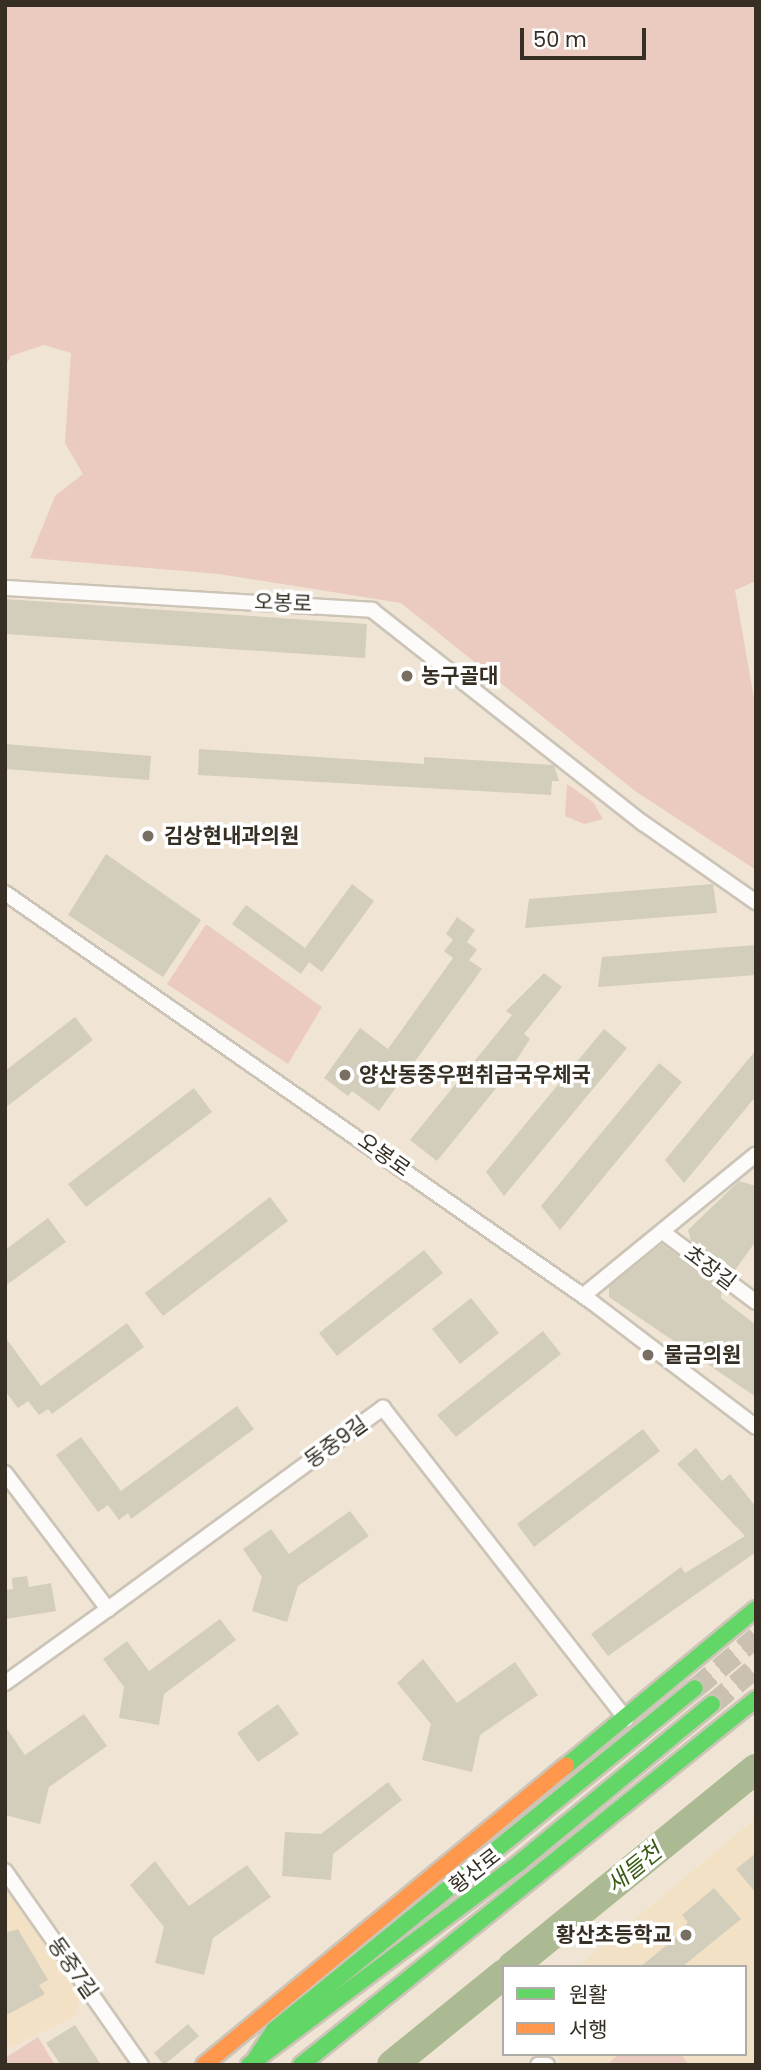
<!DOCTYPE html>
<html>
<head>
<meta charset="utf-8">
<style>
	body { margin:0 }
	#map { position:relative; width:761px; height:2070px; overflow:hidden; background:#f0e5d5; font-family:Poppins,"Noto Sans KR",sans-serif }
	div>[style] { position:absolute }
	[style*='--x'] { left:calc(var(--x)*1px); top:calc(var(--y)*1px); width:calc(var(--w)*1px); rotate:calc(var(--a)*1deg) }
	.built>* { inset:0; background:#f3e1c6 }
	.green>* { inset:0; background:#ebcabf }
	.river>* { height:30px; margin:-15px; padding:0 15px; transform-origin:15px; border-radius:15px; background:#abba92 }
	.building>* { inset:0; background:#d3cdbc }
	.secondary-tunnel>* { height:21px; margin-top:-10.5px; transform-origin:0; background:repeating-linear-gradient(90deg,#cbc1b2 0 21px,transparent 0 31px) }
	.roads { filter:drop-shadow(2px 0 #ccc4b7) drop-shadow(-2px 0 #ccc4b7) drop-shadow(0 2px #ccc4b7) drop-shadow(0 -2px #ccc4b7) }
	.street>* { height:14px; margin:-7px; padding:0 7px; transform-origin:7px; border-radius:7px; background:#fdfbf9 }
	.fast>* { height:16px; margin:-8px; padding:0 8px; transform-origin:8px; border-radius:8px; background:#63d668 }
	.slow>* { height:16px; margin:-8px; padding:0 8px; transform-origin:8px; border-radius:8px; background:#ff974d }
	.dots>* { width:19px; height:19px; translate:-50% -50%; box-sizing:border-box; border:4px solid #fff; border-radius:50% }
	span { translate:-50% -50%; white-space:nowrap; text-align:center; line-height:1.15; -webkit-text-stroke:7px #fff; paint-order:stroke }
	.street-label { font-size:21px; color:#372f24 }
	.poi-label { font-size:21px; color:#372f24; font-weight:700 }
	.left { translate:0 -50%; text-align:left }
	.right { translate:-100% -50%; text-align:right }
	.water-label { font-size:23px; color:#3a5b12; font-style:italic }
	.frame { position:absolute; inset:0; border:7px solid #372f24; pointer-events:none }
	.legend { position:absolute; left:502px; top:1965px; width:245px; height:91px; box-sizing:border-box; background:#fff; border:2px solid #afaca7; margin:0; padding:9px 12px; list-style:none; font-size:21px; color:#372f24 }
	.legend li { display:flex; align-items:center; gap:14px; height:35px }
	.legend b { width:35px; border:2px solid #afaca7 }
	.scale { position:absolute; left:520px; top:28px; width:126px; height:32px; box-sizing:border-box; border:4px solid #372f24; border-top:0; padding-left:9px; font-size:21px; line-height:24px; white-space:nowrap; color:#372f24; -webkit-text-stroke:5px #fff; paint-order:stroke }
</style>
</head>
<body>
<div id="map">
	<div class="built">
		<i style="clip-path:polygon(756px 1818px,756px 2065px,564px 2065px,555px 2054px,745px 2054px,745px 1967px,578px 1967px)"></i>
		<i style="clip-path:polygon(5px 1885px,80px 1994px,76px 2016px,5px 2050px)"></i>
	</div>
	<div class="green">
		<i style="clip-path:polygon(5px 5px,756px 5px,756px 581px,735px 590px,756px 710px,756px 870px,635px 791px,401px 603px,219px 574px,30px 558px,55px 496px,83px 474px,65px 443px,71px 353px,44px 345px,11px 356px,5px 367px)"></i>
		<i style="clip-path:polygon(567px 784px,593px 802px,603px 819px,584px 824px,565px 816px)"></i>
		<i style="clip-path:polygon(206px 924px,322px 1007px,288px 1064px,167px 984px)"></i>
		<i style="clip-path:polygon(38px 2037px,55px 2065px,5px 2065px,5px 2058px)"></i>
		<i style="clip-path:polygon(619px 2054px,681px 2054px,689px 2065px,607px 2065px)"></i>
	</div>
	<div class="river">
		<i style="--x:512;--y:1967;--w:314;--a:-39.1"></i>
		<i style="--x:392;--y:2065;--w:144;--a:-39.1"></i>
	</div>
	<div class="building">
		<i style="clip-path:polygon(5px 599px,367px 624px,365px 658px,5px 634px)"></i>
		<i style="clip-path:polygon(5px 744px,151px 756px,149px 780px,5px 769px)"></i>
		<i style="clip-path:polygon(199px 749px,424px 764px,424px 757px,554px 765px,559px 781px,552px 781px,551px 795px,198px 775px)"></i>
		<i style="clip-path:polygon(106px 854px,201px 920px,163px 977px,68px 915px)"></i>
		<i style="clip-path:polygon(352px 884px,374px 901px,322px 972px,309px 962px,301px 974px,232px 924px,246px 905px,305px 948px)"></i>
		<i style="clip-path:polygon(713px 884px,717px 913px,525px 928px,529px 899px)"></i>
		<i style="clip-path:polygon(457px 917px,475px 930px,467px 942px,477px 950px,469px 960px,482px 969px,379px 1111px,352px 1091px,348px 1096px,324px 1078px,360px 1028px,388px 1049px,453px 958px,444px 951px,453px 940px,446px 934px)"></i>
		<i style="clip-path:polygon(756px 945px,756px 975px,598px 987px,602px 957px)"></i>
		<i style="clip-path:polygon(544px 973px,562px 987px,524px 1034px,530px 1039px,506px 1076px,437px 1161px,410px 1140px,512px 1015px,506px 1011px)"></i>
		<i style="clip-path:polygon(75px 1017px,93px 1040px,5px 1108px,5px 1071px)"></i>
		<i style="clip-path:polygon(604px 1029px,627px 1048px,504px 1196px,486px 1172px)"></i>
		<i style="clip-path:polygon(756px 1050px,756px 1096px,684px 1183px,665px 1160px)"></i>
		<i style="clip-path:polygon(659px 1063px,682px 1082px,560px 1230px,541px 1206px)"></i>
		<i style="clip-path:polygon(194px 1088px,212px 1112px,86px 1207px,68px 1184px)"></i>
		<i style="clip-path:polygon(739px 1181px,756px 1186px,756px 1241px,733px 1273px,691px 1241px,688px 1230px)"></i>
		<i style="clip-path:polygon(270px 1197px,288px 1221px,163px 1316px,145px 1293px)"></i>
		<i style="clip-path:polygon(48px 1218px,66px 1242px,5px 1286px,5px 1250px)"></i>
		<i style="clip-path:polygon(662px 1244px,722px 1289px,721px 1298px,756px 1325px,756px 1397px,609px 1297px,609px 1287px)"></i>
		<i style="clip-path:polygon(424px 1250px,443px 1273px,337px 1356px,319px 1333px)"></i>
		<i style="clip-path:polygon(471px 1298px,499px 1333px,460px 1364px,432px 1329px)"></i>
		<i style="clip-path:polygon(127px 1323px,144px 1347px,52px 1414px,48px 1409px,39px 1415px,28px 1401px,18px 1408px,5px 1391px,5px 1337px,41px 1386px)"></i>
		<i style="clip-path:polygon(543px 1331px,561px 1354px,456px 1437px,437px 1415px)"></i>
		<i style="clip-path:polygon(237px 1406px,254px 1429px,131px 1519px,128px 1513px,119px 1520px,108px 1505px,98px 1512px,56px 1455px,81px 1437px,121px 1491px)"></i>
		<i style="clip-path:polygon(643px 1429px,660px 1451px,534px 1547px,517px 1524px)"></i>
		<i style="clip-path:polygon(696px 1448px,722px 1481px,730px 1474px,756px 1507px,756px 1552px,608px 1656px,591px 1634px,681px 1567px,685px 1573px,745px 1536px,677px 1464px)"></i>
		<i style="clip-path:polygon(350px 1511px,369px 1536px,298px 1586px,287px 1622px,252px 1611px,262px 1577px,243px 1549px,271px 1529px,289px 1554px)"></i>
		<i style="clip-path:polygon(27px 1576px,29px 1587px,51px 1583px,56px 1611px,5px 1619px,5px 1590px,13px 1589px,12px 1578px)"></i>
		<i style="clip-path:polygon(220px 1619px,236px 1640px,164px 1694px,159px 1725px,119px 1718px,124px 1687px,103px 1659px,127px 1641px,149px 1671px)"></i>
		<i style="clip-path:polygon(423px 1659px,457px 1703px,515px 1662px,538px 1695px,480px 1735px,472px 1772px,422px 1760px,431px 1724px,397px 1683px)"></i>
		<i style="clip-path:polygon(278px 1704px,299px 1734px,258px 1762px,237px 1733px)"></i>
		<i style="clip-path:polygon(84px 1714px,107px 1746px,49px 1787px,40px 1824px,5px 1815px,5px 1726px,25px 1755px)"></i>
		<i style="clip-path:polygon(388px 1782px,402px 1800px,333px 1854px,331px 1880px,282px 1876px,285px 1832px,321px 1834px)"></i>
		<i style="clip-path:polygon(756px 1853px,756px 1893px,736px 1869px)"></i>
		<i style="clip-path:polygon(155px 1861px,189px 1906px,247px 1865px,271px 1897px,213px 1938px,204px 1975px,155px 1963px,164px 1927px,130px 1885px)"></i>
		<i style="clip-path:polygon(714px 1888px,741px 1919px,682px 1967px,640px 1967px,674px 1939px,688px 1922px,682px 1915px)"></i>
		<i style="clip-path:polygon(18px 1929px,48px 1980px,39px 1985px,45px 1994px,5px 2016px,5px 1933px)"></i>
		<i style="clip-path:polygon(188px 2024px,199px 2036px,164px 2065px,154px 2053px)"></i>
		<i style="clip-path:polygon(75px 2025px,101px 2065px,61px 2065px,46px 2043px)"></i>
	</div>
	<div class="secondary-tunnel">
		<i style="--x:695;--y:1688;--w:80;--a:-39.9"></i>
		<i style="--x:712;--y:1704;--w:57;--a:-40.1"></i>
	</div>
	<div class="roads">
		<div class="street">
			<i style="--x:5;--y:588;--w:368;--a:3.4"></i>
			<i style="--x:372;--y:610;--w:345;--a:38.2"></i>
			<i style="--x:643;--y:823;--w:138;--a:35"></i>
			<i style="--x:5;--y:893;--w:715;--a:34.87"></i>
			<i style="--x:592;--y:1302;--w:206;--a:37.3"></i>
			<i style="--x:664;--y:1233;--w:115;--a:36.9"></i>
			<i style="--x:584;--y:1295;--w:222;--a:-39.3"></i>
			<i style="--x:5;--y:1473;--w:171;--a:52.9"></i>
			<i style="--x:108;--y:1609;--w:341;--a:-36.2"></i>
			<i style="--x:383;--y:1408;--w:395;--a:52"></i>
			<i style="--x:5;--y:1683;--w:127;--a:-35.7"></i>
			<i style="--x:5;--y:1871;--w:237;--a:55"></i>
			<i style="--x:538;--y:2065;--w:9;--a:0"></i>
		</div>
		<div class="fast">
			<i style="--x:566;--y:1766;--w:246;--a:-39.6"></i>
			<i style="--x:256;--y:2058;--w:33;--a:-57"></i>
			<i style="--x:274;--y:2030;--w:542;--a:-39.09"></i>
			<i style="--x:249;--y:2065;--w:337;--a:-36.8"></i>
			<i style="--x:519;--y:1863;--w:250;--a:-39.5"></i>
			<i style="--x:301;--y:2065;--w:584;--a:-38.81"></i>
		</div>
		<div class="slow">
			<i style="--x:204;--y:2065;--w:470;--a:-39.6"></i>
		</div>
	</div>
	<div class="dots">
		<i style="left:407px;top:676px;background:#786f62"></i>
		<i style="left:148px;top:836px;background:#786f62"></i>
		<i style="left:345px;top:1075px;background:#786f62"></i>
		<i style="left:648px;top:1355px;background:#786f62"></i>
		<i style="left:686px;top:1935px;background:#786f62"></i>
	</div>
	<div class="street-label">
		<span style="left:283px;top:603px;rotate:2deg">오봉로</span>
		<span style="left:384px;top:1155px;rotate:35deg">오봉로</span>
		<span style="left:710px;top:1268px;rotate:37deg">초장길</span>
		<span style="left:336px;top:1442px;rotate:-36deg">동중9길</span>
		<span style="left:475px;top:1871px;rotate:-38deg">황산로</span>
		<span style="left:73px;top:1968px;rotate:55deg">동중7길</span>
	</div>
	<div class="poi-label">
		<span class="left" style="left:421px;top:676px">농구골대</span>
		<span class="left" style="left:164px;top:836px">김상현내과의원</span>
		<span class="left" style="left:359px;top:1075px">양산동중우편취급국우체국</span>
		<span class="left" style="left:664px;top:1355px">물금의원</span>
		<span class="right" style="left:672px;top:1935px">황산초등학교</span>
	</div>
	<div class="water-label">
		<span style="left:634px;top:1868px;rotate:-39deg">새들천</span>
	</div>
	<div class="frame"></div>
	<ul class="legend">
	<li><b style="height:9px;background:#63d668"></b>원활</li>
	<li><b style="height:9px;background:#ff974d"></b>서행</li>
	</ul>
	<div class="scale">50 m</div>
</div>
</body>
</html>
